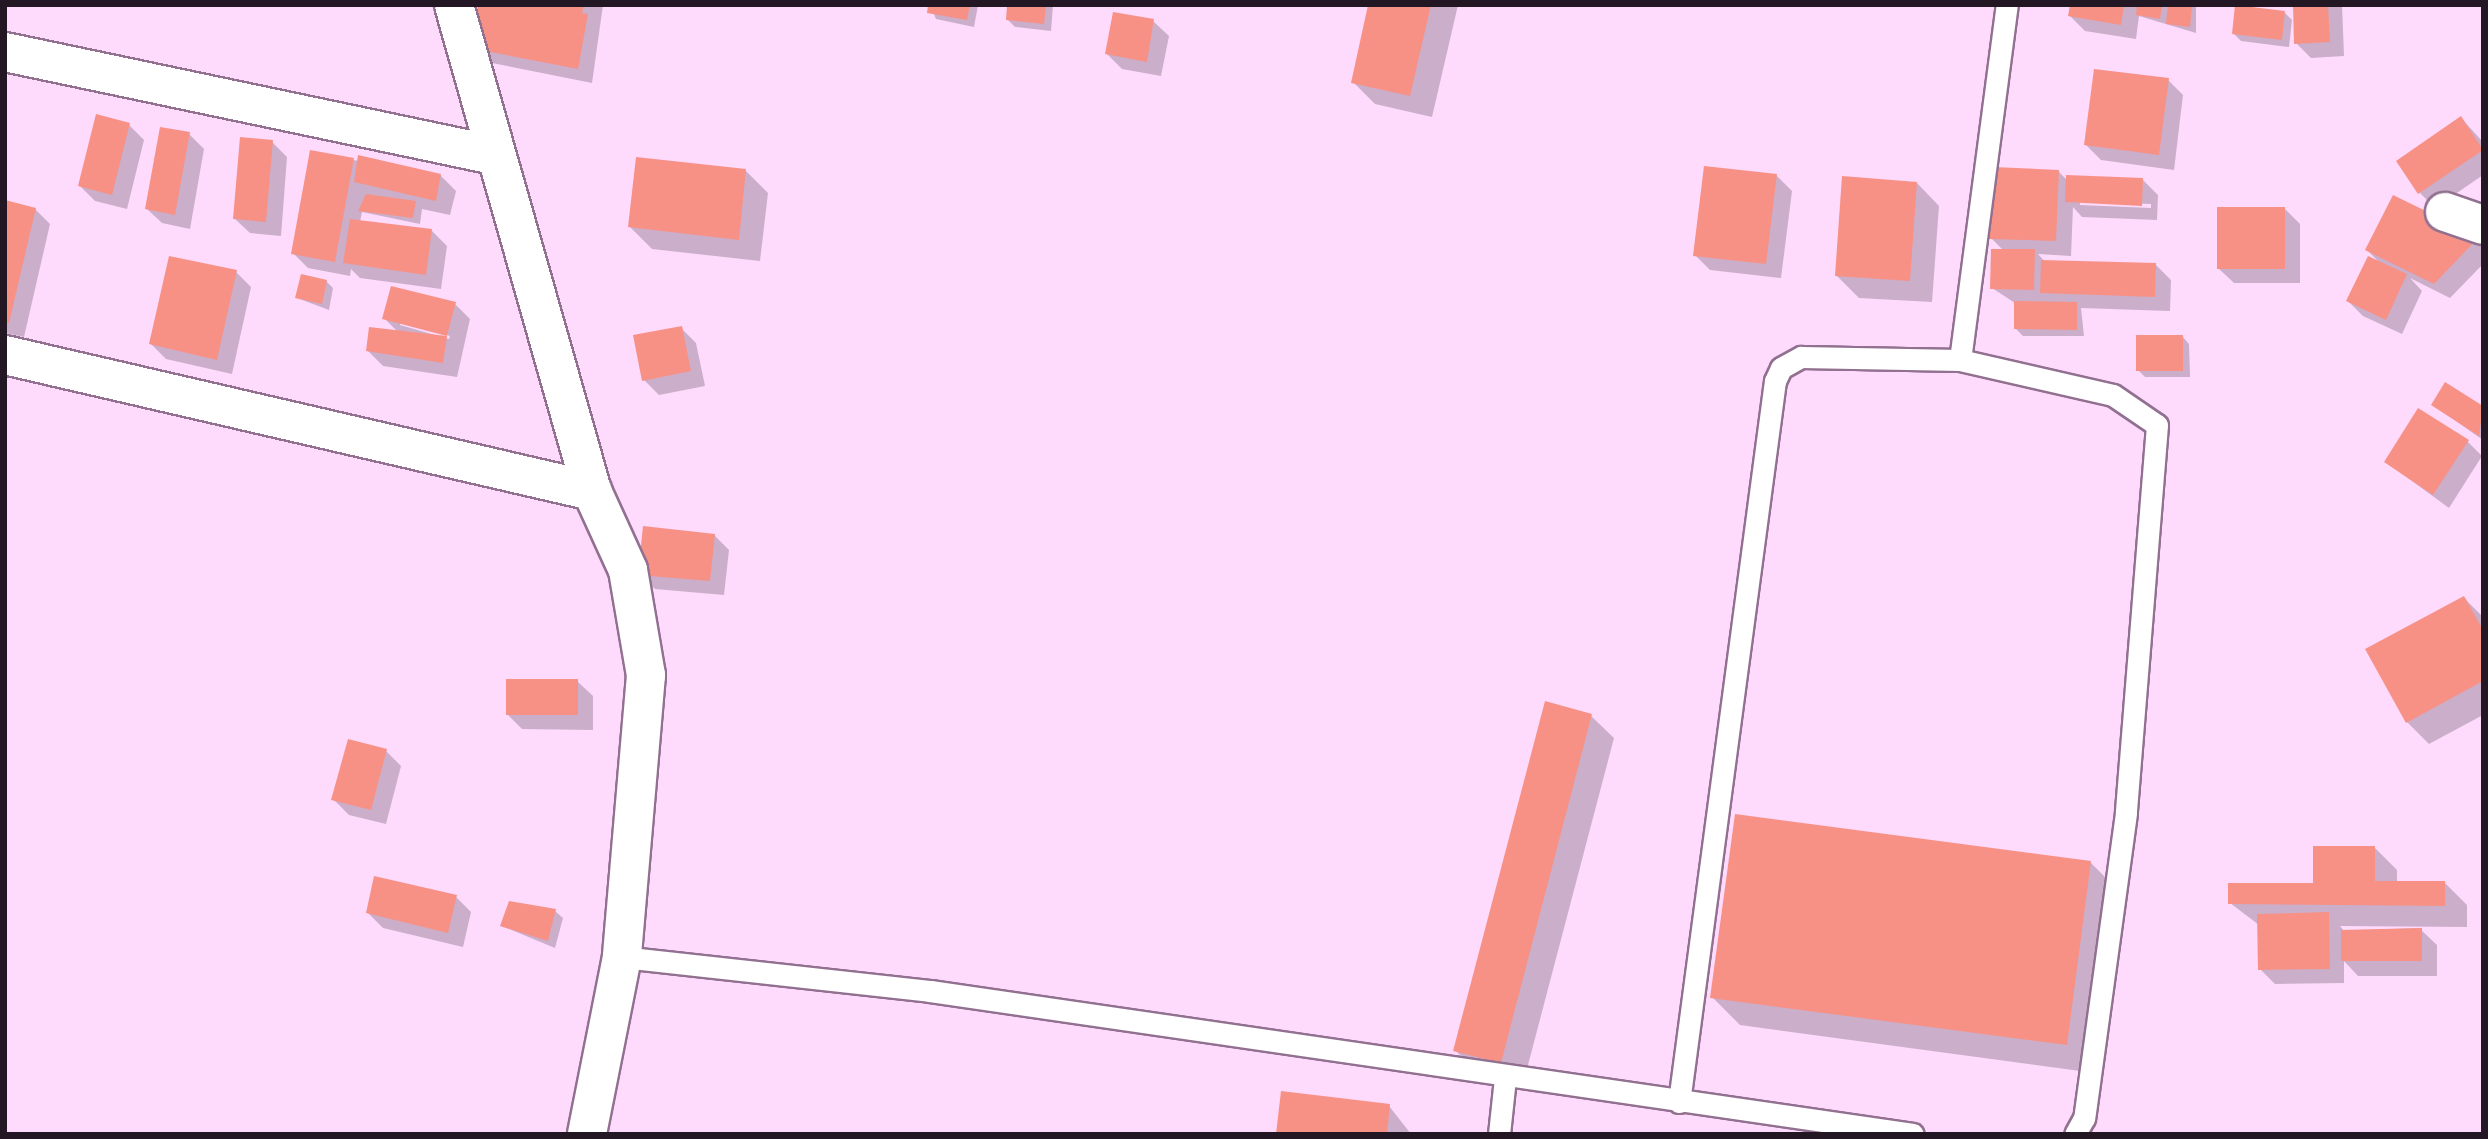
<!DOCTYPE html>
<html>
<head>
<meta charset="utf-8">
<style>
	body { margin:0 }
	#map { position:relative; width:2488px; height:1139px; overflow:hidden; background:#fedafd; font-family:Ubuntu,sans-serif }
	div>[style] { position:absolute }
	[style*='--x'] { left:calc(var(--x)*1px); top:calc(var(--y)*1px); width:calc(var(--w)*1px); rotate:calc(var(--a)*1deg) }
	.shadow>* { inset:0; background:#0003 }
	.building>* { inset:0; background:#f79186 }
	.roads { filter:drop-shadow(2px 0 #917090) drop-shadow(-2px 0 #917090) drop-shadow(0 2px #917090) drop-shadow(0 -2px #917090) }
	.lane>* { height:21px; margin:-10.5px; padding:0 10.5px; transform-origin:10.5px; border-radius:10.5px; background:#fff }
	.street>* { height:38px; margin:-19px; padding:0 19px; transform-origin:19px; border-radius:19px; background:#fff }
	span { translate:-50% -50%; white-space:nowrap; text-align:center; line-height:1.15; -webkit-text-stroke:5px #feeffe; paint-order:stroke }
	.frame { position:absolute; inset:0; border:7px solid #241724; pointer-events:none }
</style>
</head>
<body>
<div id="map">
	<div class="shadow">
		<i style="clip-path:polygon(480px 5px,603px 5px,592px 83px,487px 62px)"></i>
		<i style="clip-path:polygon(930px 5px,978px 5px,974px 27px,936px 19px)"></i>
		<i style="clip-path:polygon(1009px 5px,1053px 5px,1051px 31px,1015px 27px,1008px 20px)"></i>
		<i style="clip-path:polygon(1370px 5px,1458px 5px,1432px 117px,1375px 104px,1353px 82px)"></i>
		<i style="clip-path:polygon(2071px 5px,2196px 5px,2196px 33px,2139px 16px,2136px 39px,2085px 31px,2070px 16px)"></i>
		<i style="clip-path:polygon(2295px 5px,2342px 5px,2344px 56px,2311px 58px,2296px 43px)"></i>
		<i style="clip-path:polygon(2285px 13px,2292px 20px,2289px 47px,2241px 41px,2234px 34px)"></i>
		<i style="clip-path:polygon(1153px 21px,1169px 36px,1161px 76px,1122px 69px,1107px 54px)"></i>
		<i style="clip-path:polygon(2168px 80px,2183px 95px,2174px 170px,2101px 160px,2086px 145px)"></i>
		<i style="clip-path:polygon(2461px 118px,2483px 142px,2483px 175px,2435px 208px,2420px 193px)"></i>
		<i style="clip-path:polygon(129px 125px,144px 140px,127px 209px,95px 201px,80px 186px)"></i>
		<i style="clip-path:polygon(189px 134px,204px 149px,190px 229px,162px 223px,146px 208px)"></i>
		<i style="clip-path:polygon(272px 142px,287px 157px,281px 236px,250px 233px,234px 218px)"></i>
		<i style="clip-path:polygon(353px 160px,440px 175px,456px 191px,450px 215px,422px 209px,420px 224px,362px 212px,360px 222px,432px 231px,447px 246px,441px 289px,360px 278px,351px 269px,350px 276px,308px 268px,293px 253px)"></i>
		<i style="clip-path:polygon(746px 171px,768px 193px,760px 261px,652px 249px,630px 227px)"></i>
		<i style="clip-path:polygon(evenodd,2059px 172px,2068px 181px,2143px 180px,2158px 195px,2157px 220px,2082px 217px,2073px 207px,2071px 256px,2038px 254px,2045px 262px,2156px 265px,2171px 280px,2170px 311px,2081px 308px,2084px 336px,2023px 336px,2015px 328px,2015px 303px,1992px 288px,2004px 251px,1991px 238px,2059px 172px,2080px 201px,2151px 204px,2151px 208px,2080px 205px,2080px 201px)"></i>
		<i style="clip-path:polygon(1777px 176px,1792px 191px,1781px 278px,1710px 270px,1695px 255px)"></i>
		<i style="clip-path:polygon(1917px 183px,1939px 206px,1932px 302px,1859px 298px,1837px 276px)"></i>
		<i style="clip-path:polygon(2393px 197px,2483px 243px,2483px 264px,2450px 298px,2410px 278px,2422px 291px,2402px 334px,2363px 316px,2348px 301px,2381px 264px,2367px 250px)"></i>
		<i style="clip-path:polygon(5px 202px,35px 209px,50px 224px,24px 337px,5px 333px)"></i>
		<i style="clip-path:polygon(2285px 209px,2300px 224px,2300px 283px,2234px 283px,2218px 268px)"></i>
		<i style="clip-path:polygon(236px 272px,251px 287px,232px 374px,166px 359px,151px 344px)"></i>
		<i style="clip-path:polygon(326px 281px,333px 288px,329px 310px,297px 298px)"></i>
		<i style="clip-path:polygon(evenodd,455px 304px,470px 319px,457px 377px,383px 366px,367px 350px,398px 332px,384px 318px,455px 304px,400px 322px,450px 336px,449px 339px,400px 325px,400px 322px)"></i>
		<i style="clip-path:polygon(681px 328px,696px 343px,705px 386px,659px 395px,644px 380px)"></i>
		<i style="clip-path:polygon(2182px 336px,2189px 344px,2190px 377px,2145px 377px,2138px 370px)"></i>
		<i style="clip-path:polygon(2446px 385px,2483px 408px,2483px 440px,2433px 405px)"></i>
		<i style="clip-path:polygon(2467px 441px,2482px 456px,2449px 508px,2386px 462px)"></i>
		<i style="clip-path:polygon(714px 535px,729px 550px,724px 595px,655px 589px,640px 574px)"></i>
		<i style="clip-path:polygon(2464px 598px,2483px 617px,2483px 715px,2429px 744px,2407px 722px)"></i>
		<i style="clip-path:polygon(577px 681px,593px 696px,593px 730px,522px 729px,507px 714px)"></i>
		<i style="clip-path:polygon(1591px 716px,1614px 738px,1523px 1084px,1477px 1072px,1455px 1050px)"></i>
		<i style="clip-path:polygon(386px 751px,401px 766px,386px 824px,349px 815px,333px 799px)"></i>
		<i style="clip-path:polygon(2375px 848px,2397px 870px,2397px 883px,2445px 883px,2467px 905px,2467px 927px,2340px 926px,2344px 931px,2419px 928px,2437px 945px,2437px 976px,2358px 976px,2344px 961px,2344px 983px,2275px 984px,2260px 969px,2259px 925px,2230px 903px,2315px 885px)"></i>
		<i style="clip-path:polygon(2091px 863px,2119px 891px,2095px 1073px,1740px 1025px,1712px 997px)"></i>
		<i style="clip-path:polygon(456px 897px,471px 912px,463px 947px,383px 928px,367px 912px)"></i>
		<i style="clip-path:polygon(555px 911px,563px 918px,555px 948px,502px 926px)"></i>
		<i style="clip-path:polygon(1389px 1106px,1411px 1134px,1278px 1134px)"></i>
	</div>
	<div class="building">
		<i style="clip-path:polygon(478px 5px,584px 5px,582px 13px,588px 14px,578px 69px,470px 48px)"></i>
		<i style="clip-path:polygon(928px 5px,970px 5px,967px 20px,927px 13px)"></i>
		<i style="clip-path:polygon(1007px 5px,1046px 5px,1044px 24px,1006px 20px)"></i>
		<i style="clip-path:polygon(1368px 5px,1431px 5px,1410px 96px,1351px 83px)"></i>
		<i style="clip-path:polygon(2070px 5px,2124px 5px,2121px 25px,2068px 16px)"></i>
		<i style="clip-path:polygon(2137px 5px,2162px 5px,2160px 19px,2136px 15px)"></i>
		<i style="clip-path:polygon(2168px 5px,2192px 5px,2190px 27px,2166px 24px)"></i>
		<i style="clip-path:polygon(2235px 5px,2285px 11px,2282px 40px,2232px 34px)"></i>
		<i style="clip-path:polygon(2293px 5px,2328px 5px,2330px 42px,2294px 44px)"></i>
		<i style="clip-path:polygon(1113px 12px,1154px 19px,1147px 62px,1105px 54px)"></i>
		<i style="clip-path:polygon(2094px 69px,2169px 78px,2159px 155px,2084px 145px)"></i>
		<i style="clip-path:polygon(96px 114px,130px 123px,112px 195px,78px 186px)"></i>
		<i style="clip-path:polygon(2461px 116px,2483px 150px,2418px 194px,2396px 161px)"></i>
		<i style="clip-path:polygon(160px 127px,190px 132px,175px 215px,145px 209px)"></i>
		<i style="clip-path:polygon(240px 137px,273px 140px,266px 222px,233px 219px)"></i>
		<i style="clip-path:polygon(310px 150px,354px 158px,335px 262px,291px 254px)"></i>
		<i style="clip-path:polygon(358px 155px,441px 174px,436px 201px,354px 182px)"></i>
		<i style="clip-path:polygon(636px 157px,746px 169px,739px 240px,628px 227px)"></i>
		<i style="clip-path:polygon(1704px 166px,1777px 174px,1766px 264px,1693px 256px)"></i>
		<i style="clip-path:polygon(1993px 167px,2059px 170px,2056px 241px,1989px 239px)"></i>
		<i style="clip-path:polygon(2066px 175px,2143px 178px,2142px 206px,2065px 202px)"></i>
		<i style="clip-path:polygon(1842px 176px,1917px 182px,1910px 281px,1835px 276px)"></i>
		<i style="clip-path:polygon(366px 194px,416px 201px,413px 218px,358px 211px)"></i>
		<i style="clip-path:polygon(2393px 195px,2479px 237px,2434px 284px,2365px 250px)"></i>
		<i style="clip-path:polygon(5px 200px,36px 208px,9px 323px,5px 322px)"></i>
		<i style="clip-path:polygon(2217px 207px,2285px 207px,2285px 269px,2217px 269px)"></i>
		<i style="clip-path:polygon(350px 219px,432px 229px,426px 275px,343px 263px)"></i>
		<i style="clip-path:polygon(1991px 249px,2035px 249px,2034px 290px,1990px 289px)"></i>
		<i style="clip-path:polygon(169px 256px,237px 270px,217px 360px,149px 344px)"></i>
		<i style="clip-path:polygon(2368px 256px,2407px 274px,2386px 320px,2346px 301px)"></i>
		<i style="clip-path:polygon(2041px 260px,2156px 263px,2155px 297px,2040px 293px)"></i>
		<i style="clip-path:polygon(301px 274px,327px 280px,322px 304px,295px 298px)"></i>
		<i style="clip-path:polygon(391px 286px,456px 302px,447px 336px,382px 319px)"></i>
		<i style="clip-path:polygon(2014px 301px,2077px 302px,2077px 330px,2014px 329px)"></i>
		<i style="clip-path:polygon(682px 326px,691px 371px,642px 381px,633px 335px)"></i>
		<i style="clip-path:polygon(369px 327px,447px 336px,443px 363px,366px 351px)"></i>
		<i style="clip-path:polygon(2136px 335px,2183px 335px,2183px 371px,2136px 371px)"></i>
		<i style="clip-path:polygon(2445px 382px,2483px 406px,2479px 436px,2431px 405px)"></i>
		<i style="clip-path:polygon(2418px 408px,2469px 440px,2433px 495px,2384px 462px)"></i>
		<i style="clip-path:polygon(643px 526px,715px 534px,710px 581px,638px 575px)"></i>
		<i style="clip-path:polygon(2464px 596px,2483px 630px,2483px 681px,2406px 723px,2365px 649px)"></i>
		<i style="clip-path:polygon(506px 679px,578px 679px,578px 715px,506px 715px)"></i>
		<i style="clip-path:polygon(1545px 701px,1592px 714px,1501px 1063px,1453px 1051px)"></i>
		<i style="clip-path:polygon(348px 739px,387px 749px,371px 810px,331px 800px)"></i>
		<i style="clip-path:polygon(1735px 814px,2091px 861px,2067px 1045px,1710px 998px)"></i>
		<i style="clip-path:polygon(2313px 846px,2375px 846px,2375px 881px,2445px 881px,2445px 906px,2228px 904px,2228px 883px,2313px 883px)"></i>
		<i style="clip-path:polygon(374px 876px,457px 895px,448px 933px,366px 913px)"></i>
		<i style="clip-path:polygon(509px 901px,556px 909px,548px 941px,500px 926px)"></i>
		<i style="clip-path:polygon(2329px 912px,2330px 969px,2258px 970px,2257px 914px)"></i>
		<i style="clip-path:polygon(2422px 928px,2422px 961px,2341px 961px,2341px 930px)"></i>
		<i style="clip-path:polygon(1281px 1091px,1390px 1104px,1387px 1134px,1276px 1134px)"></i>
	</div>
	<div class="roads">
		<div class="lane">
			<i style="--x:1960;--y:360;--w:358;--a:-82.5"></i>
			<i style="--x:622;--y:957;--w:310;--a:6.3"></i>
			<i style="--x:930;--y:991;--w:993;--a:8.28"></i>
			<i style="--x:1679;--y:1102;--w:727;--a:-82.42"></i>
			<i style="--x:1775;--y:381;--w:14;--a:-65"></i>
			<i style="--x:1781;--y:368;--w:23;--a:-29"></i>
			<i style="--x:1801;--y:357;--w:159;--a:1.1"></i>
			<i style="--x:1960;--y:360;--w:157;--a:12.9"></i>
			<i style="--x:2113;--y:395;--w:53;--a:34.3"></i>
			<i style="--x:2157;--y:425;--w:389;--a:94.6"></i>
			<i style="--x:2126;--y:813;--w:308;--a:97.8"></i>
			<i style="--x:2084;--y:1118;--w:18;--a:119"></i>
			<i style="--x:1499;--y:1134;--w:56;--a:-83.9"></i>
		</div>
		<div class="street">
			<i style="--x:454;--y:5;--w:505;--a:74.15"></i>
			<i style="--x:592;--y:491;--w:87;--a:65.5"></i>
			<i style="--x:628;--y:570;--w:107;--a:80.3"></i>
			<i style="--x:646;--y:675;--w:283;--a:94.9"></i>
			<i style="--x:622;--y:957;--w:180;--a:101.2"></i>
			<i style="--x:5;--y:52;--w:499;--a:11.9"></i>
			<i style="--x:2445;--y:212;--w:40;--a:18.9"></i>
			<i style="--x:5;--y:355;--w:603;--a:13.04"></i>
		</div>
	</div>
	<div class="frame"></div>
</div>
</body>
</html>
